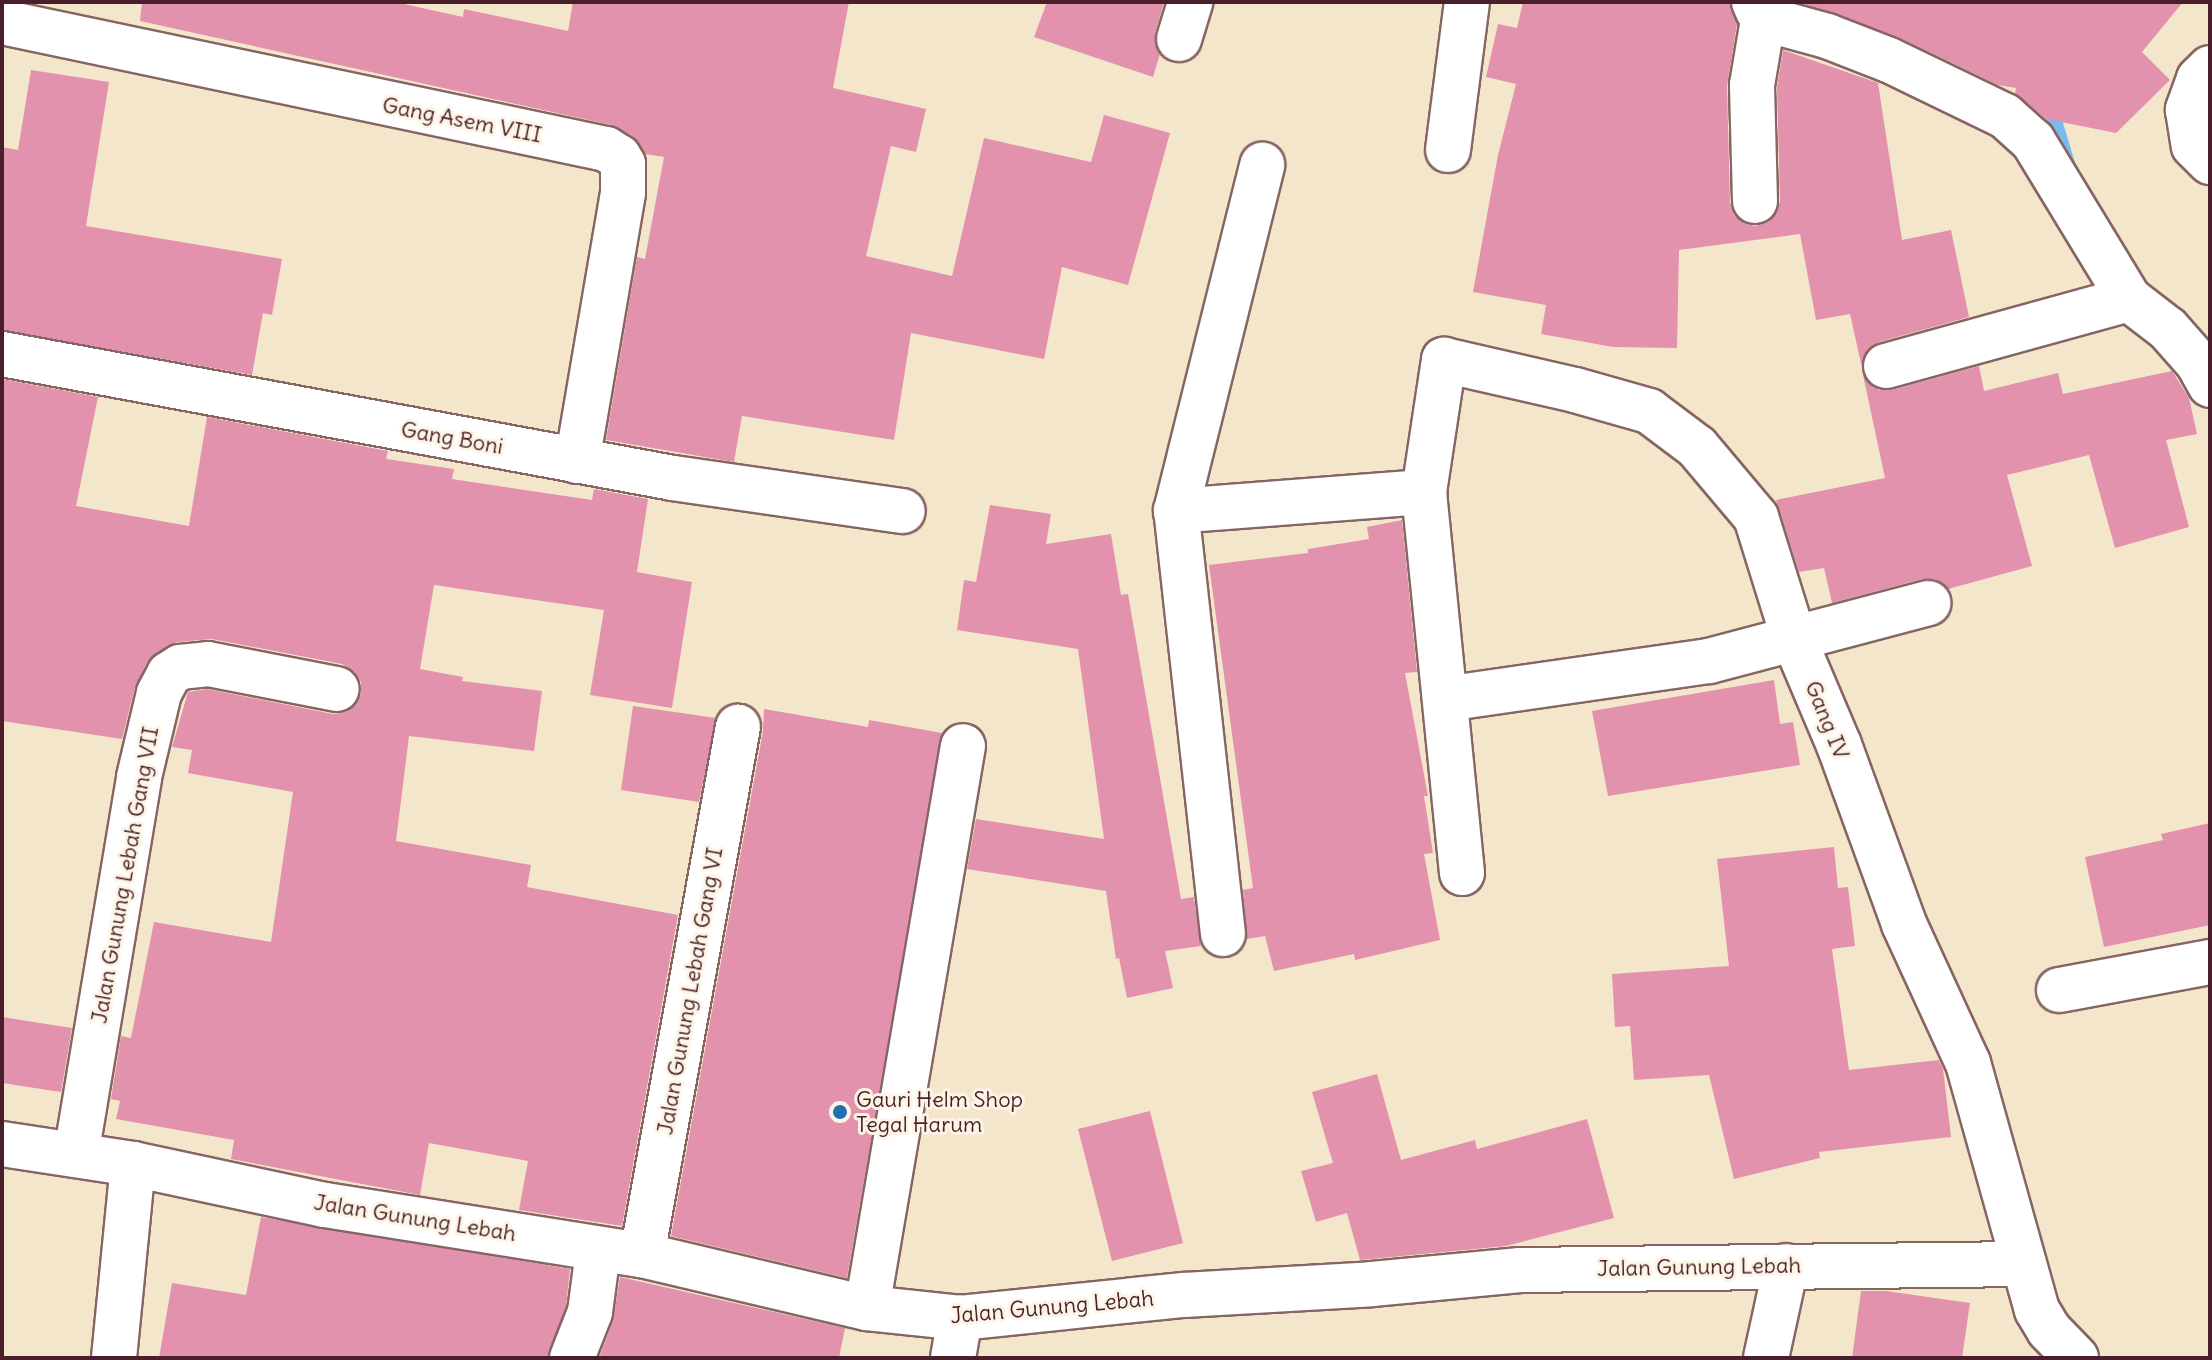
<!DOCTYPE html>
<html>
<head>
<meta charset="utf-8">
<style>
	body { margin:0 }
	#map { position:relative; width:2212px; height:1360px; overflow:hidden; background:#f4e6cb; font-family:Delius,sans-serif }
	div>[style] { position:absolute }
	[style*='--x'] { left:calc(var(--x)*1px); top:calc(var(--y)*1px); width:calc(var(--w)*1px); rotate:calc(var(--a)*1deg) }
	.stream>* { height:16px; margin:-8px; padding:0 8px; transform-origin:8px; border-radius:8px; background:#79bbee }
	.building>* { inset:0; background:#e392ad }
	.roads { filter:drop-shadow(2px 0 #866563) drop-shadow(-2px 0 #866563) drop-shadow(0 2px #866563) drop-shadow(0 -2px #866563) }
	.minor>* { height:44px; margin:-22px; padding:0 22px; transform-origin:22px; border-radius:22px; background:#fff }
	.dots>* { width:22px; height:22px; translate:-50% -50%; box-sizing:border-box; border:4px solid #fcf5e5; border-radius:50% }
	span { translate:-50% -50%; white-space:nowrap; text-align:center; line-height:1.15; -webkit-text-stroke:6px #fcf5e5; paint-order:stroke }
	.street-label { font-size:22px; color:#4a1f2b }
	.poi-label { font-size:22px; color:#4a1f2b }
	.left { translate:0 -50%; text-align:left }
	.frame { position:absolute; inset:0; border:4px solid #4a1f2b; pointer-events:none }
</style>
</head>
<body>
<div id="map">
	<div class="stream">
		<i style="--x:2054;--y:100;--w:24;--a:88"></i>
		<i style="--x:2055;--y:124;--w:45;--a:73.2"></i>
	</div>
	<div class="building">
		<i style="clip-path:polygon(142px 2px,395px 2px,463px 17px,464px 9px,568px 31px,573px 2px,849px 2px,833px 88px,926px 109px,916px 152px,891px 146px,866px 256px,952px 276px,984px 138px,1091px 162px,1104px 115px,1170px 133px,1128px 285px,1062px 267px,1044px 359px,911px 333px,894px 440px,742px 416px,734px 462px,606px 440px,637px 257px,645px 259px,664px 157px,645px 154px,633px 136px,611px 125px,140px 21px)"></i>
		<i style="clip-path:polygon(1047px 2px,1164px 2px,1155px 33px,1160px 54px,1153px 77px,1034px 37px)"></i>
		<i style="clip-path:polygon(1523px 2px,1729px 2px,1737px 24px,1727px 86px,1730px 202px,1734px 215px,1744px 223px,1755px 226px,1769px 222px,1777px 212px,1780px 201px,1777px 87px,1783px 50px,1878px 83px,1902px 240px,1951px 230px,1969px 317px,1879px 342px,1868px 349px,1862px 368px,1850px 314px,1816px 320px,1800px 234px,1679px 250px,1677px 348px,1613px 347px,1541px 334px,1546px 305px,1473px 292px,1498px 155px,1516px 84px,1486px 77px,1498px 24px,1517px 28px)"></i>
		<i style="clip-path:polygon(1798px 2px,2183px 2px,2142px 52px,2170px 80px,2116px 133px,2046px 119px,2015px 93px,2016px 88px,1998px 85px,1898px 37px)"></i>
		<i style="clip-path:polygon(31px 70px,109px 82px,86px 226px,282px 259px,272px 315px,263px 313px,252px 375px,2px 330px,2px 147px,18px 150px)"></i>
		<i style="clip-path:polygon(1979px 366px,1984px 391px,2058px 373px,2063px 394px,2172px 371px,2189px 398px,2197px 434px,2166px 440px,2189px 527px,2115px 548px,2089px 455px,2007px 475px,2032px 566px,1948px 589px,1935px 579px,1922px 579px,1832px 603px,1824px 568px,1799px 572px,1776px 500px,1885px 478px,1863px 375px,1879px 390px,1892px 390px)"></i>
		<i style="clip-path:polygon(2px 379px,98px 397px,76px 506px,189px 526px,207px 417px,388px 451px,386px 459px,454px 469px,452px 479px,592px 500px,594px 489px,648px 499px,637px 572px,692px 582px,672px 708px,590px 695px,604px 610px,434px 585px,420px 669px,463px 677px,462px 681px,542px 691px,534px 751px,409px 736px,396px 841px,531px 865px,527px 887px,678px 915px,622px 1226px,519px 1210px,528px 1161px,429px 1143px,420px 1195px,231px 1159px,234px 1140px,116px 1119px,120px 1101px,111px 1099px,121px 1036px,131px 1038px,154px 922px,271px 942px,293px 792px,188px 773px,192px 750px,172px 747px,188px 692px,207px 689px,333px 714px,346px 712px,355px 706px,361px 694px,361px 682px,354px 671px,342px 664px,212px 639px,177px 642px,156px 653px,147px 662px,135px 687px,122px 739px,2px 721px)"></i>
		<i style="clip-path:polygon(990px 505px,1051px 514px,1046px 544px,1111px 534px,1121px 595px,1128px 594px,1181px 899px,1194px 897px,1201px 946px,1165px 951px,1173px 988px,1127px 998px,1119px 958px,1116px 959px,1106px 891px,967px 869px,976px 819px,1104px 839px,1078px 649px,957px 630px,964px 580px,976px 582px)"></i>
		<i style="clip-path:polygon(1402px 520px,1417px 672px,1405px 673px,1428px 796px,1424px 796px,1433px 853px,1424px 854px,1440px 940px,1355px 960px,1354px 954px,1274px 971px,1265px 936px,1247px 939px,1243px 890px,1253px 888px,1209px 565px,1308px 553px,1308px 549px,1369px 539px,1367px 527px)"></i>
		<i style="clip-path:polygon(1774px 680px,1780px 724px,1793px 722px,1800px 765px,1608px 796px,1592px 711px)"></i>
		<i style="clip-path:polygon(633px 706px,716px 718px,699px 802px,621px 790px)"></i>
		<i style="clip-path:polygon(764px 709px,868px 727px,869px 720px,942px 733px,847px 1278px,671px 1236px,763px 731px)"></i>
		<i style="clip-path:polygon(2210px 823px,2210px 925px,2104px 947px,2085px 857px,2163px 840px,2161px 834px)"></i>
		<i style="clip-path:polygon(1834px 847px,1838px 888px,1848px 887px,1855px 946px,1832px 949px,1849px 1070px,1939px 1060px,1943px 1069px,1951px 1137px,1819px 1152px,1820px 1158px,1734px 1179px,1709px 1075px,1634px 1080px,1630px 1026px,1615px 1027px,1612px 974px,1729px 966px,1717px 859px)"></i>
		<i style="clip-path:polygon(2px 1017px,72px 1028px,61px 1092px,2px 1083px)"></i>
		<i style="clip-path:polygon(1377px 1074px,1401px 1160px,1475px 1140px,1477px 1149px,1587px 1119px,1614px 1218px,1506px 1246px,1360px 1260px,1347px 1213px,1316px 1222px,1301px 1171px,1333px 1163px,1312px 1092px)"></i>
		<i style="clip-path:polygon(1150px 1111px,1183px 1243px,1112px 1261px,1078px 1129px)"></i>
		<i style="clip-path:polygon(261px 1217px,570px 1269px,566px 1306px,548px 1358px,159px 1358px,172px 1283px,246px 1295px)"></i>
		<i style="clip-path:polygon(620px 1277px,845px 1328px,839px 1358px,599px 1358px,613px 1321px)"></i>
		<i style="clip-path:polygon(1861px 1291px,1886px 1291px,1970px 1303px,1962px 1358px,1852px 1358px)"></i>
	</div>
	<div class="roads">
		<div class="minor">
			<i style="--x:1754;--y:2;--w:10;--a:66"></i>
			<i style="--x:1758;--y:11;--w:21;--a:31"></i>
			<i style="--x:1776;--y:22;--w:53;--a:15.4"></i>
			<i style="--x:1827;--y:36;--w:66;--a:21.2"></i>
			<i style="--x:1889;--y:60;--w:129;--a:25.8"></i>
			<i style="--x:2005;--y:116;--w:38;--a:42"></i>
			<i style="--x:2033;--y:141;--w:185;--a:58.7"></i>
			<i style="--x:2129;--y:299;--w:252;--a:164.6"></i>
			<i style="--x:2;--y:22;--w:617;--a:11.87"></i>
			<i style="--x:606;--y:149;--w:15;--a:32"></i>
			<i style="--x:619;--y:157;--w:8;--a:60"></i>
			<i style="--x:623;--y:164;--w:29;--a:90"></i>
			<i style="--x:623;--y:193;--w:272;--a:99.7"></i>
			<i style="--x:1179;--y:39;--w:39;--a:-73"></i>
			<i style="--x:2210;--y:68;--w:16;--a:135"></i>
			<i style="--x:2199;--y:79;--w:33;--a:110"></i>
			<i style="--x:2188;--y:110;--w:36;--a:81"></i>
			<i style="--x:2194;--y:146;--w:23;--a:45"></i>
			<i style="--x:1448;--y:150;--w:149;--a:-82.7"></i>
			<i style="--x:1755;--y:201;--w:116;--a:-91.5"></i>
			<i style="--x:1752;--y:85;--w:72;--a:-80.4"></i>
			<i style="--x:2129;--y:299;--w:49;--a:37.6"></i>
			<i style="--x:2168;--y:329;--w:45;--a:48.6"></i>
			<i style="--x:2198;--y:363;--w:25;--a:61"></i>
			<i style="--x:2;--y:354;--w:682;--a:10.47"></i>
			<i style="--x:673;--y:478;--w:232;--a:8.2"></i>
			<i style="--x:1176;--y:511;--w:249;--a:-4.4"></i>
			<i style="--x:1445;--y:699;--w:267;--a:-8.2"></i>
			<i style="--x:1709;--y:661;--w:227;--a:-14.8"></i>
			<i style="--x:1462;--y:873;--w:383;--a:-95.7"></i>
			<i style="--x:1424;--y:492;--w:134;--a:-81.4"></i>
			<i style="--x:1444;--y:360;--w:134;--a:12.9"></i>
			<i style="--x:1575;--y:390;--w:77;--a:15.8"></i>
			<i style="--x:1649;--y:411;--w:60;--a:36.9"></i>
			<i style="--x:1697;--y:447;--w:92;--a:49.9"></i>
			<i style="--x:1756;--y:517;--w:128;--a:72.7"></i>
			<i style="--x:1794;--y:639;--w:115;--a:67"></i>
			<i style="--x:1839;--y:745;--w:190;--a:70"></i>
			<i style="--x:1904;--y:924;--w:153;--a:65.3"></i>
			<i style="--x:1968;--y:1063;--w:256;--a:74.4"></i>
			<i style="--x:2037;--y:1310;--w:23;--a:59"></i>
			<i style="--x:2049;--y:1330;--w:39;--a:46"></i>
			<i style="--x:1223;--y:934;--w:426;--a:-96.3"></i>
			<i style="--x:1176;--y:511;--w:357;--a:-76"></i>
			<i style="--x:2059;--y:990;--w:154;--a:-10.5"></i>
			<i style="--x:2;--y:1144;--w:133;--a:8.7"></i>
			<i style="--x:133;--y:1164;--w:196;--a:12.1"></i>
			<i style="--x:325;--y:1205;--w:321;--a:9"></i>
			<i style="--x:642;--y:1255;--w:231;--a:13.3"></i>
			<i style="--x:867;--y:1308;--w:94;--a:6.1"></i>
			<i style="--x:960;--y:1318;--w:225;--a:-5.9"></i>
			<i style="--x:1184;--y:1295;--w:188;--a:-3.3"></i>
			<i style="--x:1372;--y:1284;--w:149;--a:-5.4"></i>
			<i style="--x:1520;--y:1270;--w:502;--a:-0.68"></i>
			<i style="--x:76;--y:1155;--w:383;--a:-80.5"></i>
			<i style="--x:139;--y:777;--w:86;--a:-76.6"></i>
			<i style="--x:159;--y:693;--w:21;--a:-62"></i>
			<i style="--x:169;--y:674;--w:13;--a:-32"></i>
			<i style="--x:180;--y:667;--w:28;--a:-6"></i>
			<i style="--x:208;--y:664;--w:131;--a:11"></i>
			<i style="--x:642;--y:1255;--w:537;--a:-79.7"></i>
			<i style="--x:867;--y:1308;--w:570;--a:-80.31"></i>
			<i style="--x:114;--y:1358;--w:195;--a:-84.4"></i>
			<i style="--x:572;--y:1358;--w:49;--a:-68.6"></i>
			<i style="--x:590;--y:1312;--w:62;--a:-82.5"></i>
			<i style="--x:953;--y:1358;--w:41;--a:-80.1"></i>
			<i style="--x:1766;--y:1358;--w:94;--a:-77.7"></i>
		</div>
	</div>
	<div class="dots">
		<i style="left:840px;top:1112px;background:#1f6fb2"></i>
	</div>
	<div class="street-label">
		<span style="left:462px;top:120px;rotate:11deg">Gang Asem VIII</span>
		<span style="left:452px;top:438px;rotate:10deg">Gang Boni</span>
		<span style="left:1827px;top:720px;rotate:68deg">Gang IV</span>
		<span style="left:125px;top:875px;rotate:-80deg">Jalan Gunung Lebah Gang VII</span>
		<span style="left:690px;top:991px;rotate:-80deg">Jalan Gunung Lebah Gang VI</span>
		<span style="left:415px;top:1218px;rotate:9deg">Jalan Gunung Lebah</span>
		<span style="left:1699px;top:1267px;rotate:-1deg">Jalan Gunung Lebah</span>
		<span style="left:1052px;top:1307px;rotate:-5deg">Jalan Gunung Lebah</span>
	</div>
	<div class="poi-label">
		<span class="left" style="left:856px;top:1112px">Gauri Helm Shop<br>Tegal Harum</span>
	</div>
	<div class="frame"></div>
</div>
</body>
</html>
